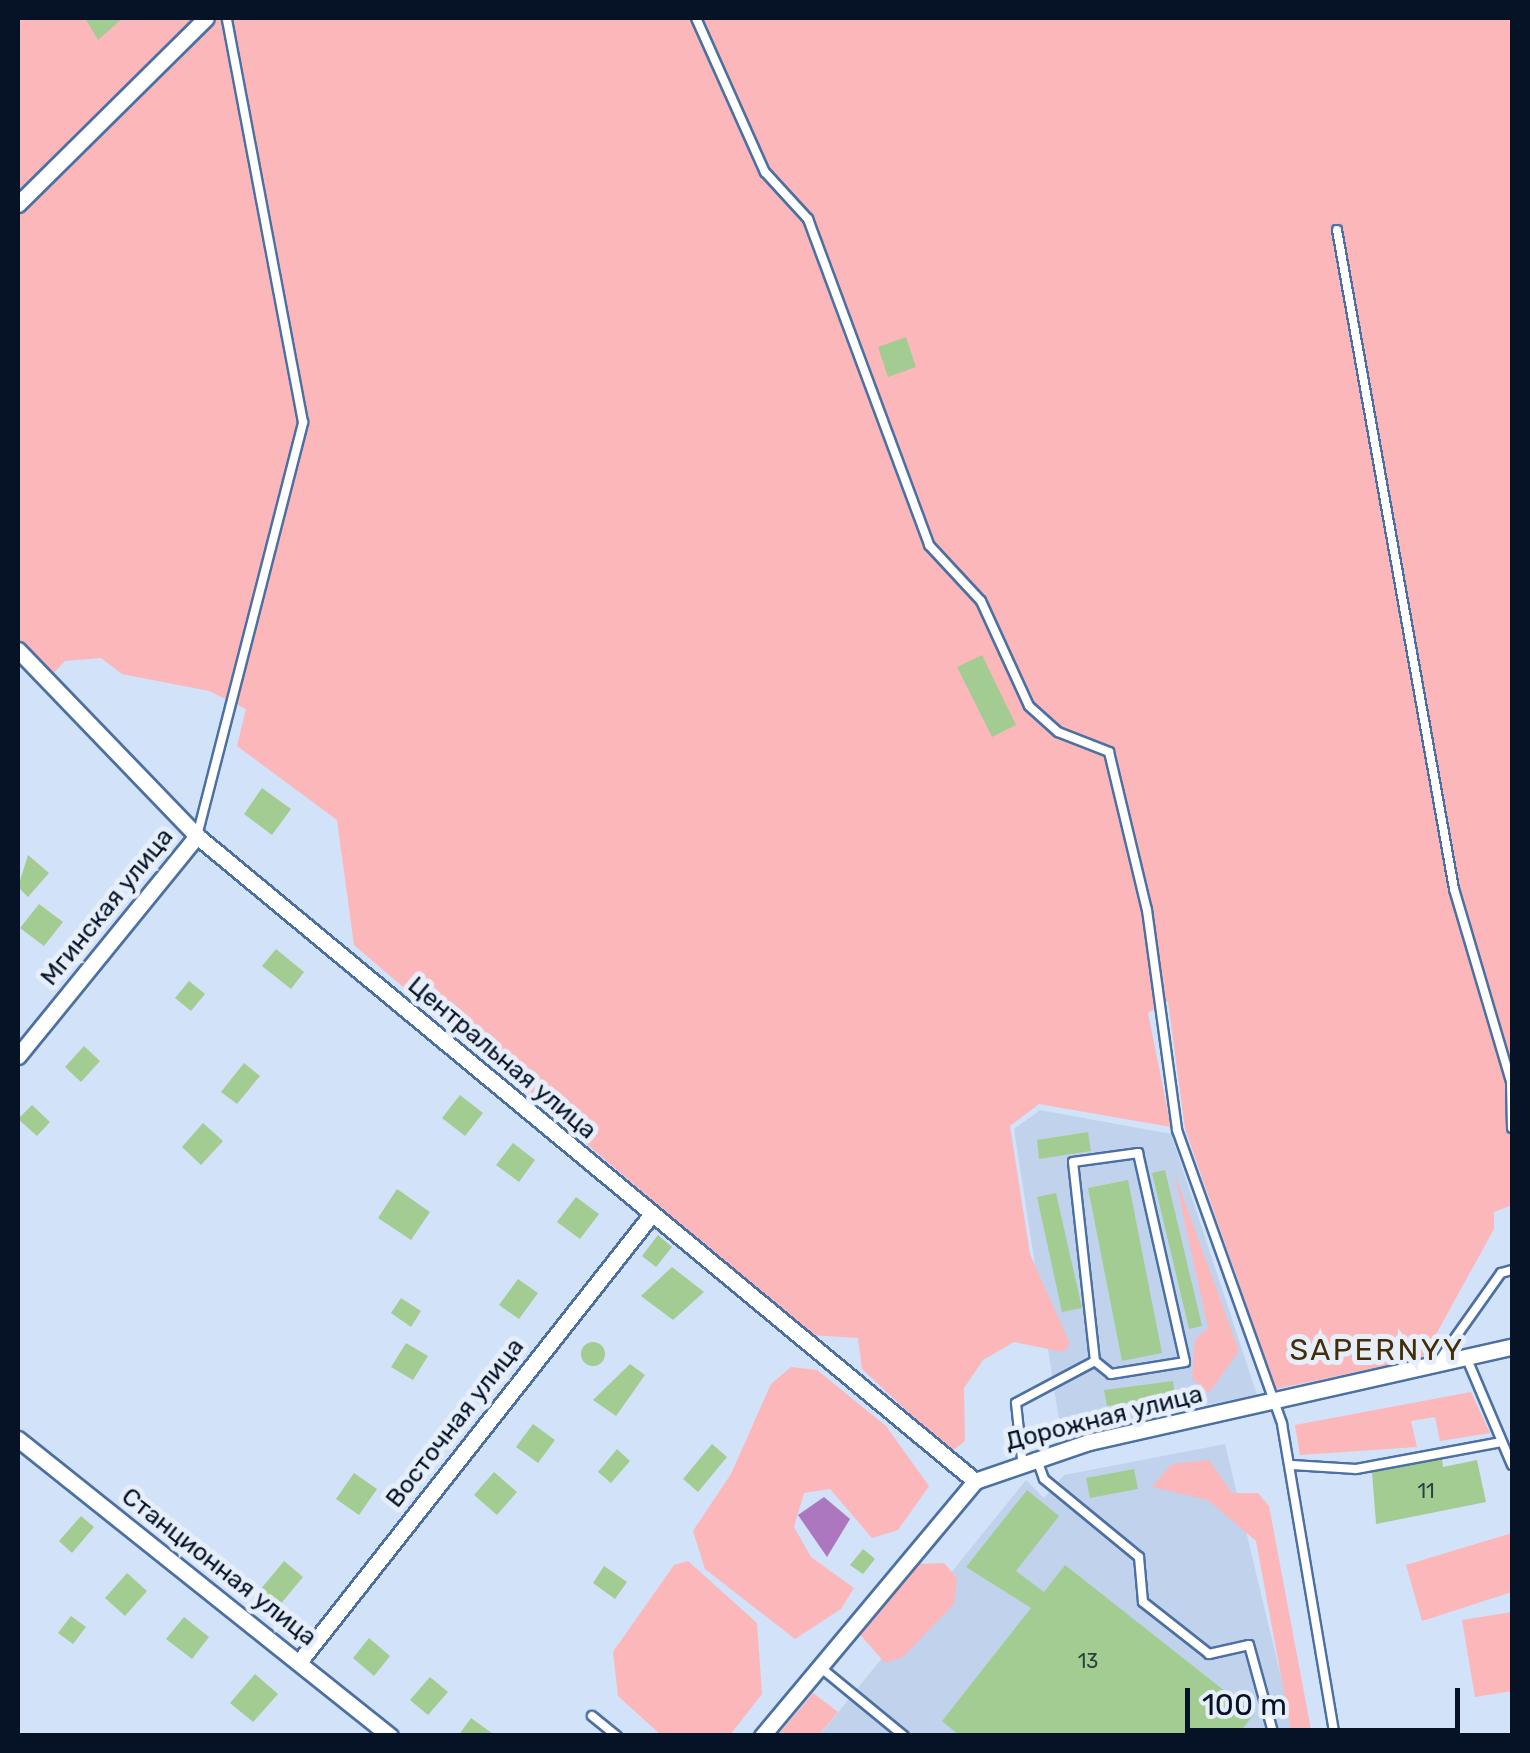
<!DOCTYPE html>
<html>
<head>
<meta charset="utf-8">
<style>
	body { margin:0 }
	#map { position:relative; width:1530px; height:1753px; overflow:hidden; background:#d2e2f8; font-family:Rubik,sans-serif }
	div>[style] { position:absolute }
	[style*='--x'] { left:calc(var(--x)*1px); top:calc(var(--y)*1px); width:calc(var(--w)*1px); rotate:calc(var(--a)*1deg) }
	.built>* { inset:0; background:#c1d3ec }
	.green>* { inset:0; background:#fcb7ba }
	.water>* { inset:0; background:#ad77c0 }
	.building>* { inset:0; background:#a3cc93 }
	.round { border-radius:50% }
	.roads { filter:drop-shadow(2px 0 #4c70a2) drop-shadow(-2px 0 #4c70a2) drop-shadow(0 2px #4c70a2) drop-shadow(0 -2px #4c70a2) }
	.service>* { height:8px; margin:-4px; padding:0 4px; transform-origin:4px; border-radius:4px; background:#fff }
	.minor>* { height:15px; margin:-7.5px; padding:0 7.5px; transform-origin:7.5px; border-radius:7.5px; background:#fff }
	span { translate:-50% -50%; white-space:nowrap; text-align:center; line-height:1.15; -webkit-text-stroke:10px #e6eefa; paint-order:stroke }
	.number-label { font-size:20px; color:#2d4142 }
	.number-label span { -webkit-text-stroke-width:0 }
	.street-label { font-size:25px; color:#061327 }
	.quarter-label { font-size:30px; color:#432e08; letter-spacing:2.5px }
	.frame { position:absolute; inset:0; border:20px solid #061327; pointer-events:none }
	.scale { position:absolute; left:1185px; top:1688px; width:275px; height:45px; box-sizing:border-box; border:5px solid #061327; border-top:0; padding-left:12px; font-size:30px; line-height:35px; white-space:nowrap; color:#061327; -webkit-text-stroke:8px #e6eefa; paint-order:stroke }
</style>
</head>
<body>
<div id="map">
	<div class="built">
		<i style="clip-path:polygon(1040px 1110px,1171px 1134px,1257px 1395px,1061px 1433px,1014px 1129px)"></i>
		<i style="clip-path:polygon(1225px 1444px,1295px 1735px,819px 1736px,1026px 1480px,1044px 1498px,1064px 1475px)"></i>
	</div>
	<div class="green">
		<i style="clip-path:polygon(18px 18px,1512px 18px,1512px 1205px,1494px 1212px,1494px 1229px,1423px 1358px,1276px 1389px,1185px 1129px,1168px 1001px,1148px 1013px,1171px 1127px,1039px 1104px,1010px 1126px,1030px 1254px,1070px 1344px,1063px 1352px,1014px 1342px,983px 1360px,964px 1388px,965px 1441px,951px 1452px,862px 1369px,858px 1338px,810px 1335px,354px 945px,337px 820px,237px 746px,246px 709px,209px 691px,122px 674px,101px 658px,65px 661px,50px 677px,18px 642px)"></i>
		<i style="clip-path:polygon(1174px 1173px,1239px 1351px,1209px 1393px,1192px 1378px,1195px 1339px,1208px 1328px)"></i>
		<i style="clip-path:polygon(791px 1367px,817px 1370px,886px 1426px,929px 1486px,898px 1530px,872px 1538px,830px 1489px,804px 1493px,794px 1527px,811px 1557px,854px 1588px,841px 1609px,795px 1639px,705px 1569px,693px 1531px,731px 1474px,771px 1384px)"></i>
		<i style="clip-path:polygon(1471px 1392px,1490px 1433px,1440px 1441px,1435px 1417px,1411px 1421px,1417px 1447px,1300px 1455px,1295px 1425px)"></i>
		<i style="clip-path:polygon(1209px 1460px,1232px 1493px,1258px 1493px,1269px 1506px,1312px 1735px,1292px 1735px,1256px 1541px,1208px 1500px,1152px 1487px,1172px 1464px)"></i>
		<i style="clip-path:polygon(1512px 1533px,1512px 1592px,1422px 1621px,1406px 1565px)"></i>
		<i style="clip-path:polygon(688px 1561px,757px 1623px,762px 1694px,730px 1735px,661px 1735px,618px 1696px,613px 1652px,674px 1565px)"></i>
		<i style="clip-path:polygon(944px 1563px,957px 1578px,954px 1604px,903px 1657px,885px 1663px,857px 1631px,918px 1564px)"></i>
		<i style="clip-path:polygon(1512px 1612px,1512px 1691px,1475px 1697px,1462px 1620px)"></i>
		<i style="clip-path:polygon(813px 1693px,838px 1712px,819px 1735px,778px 1735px)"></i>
	</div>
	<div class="water">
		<i style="clip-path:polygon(824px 1497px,850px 1519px,827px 1557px,798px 1515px)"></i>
	</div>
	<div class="building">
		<i style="clip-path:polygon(85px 18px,123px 18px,98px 40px)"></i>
		<i style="clip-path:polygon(906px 337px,916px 367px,888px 377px,878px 347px)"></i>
		<i style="clip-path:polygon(982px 655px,1016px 725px,992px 737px,957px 667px)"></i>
		<i style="clip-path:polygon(262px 788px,291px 809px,272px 835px,244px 814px)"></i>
		<i style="clip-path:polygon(28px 855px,49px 873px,28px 897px,18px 887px)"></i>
		<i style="clip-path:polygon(39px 904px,63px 922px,44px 946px,20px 928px)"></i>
		<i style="clip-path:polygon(276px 949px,304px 972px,291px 989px,262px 966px)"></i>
		<i style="clip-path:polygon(189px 981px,205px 994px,191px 1011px,175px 998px)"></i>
		<i style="clip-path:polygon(84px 1046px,100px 1061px,81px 1082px,65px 1067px)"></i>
		<i style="clip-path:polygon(244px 1063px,260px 1076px,237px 1104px,221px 1092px)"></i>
		<i style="clip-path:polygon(460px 1095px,483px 1113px,465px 1136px,442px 1118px)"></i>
		<i style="clip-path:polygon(32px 1105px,50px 1122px,37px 1136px,18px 1119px)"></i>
		<i style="clip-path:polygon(203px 1123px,223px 1141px,201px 1165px,182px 1147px)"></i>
		<i style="clip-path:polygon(1088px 1132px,1091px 1151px,1039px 1159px,1037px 1140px)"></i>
		<i style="clip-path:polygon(513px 1143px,535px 1160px,519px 1182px,496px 1165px)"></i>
		<i style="clip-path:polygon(1165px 1170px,1202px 1326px,1189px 1329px,1152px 1173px)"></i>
		<i style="clip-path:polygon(1128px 1180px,1162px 1353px,1122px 1361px,1088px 1188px)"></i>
		<i style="clip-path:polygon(397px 1189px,430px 1212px,411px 1240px,378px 1218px)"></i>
		<i style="clip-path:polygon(1056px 1193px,1082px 1308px,1062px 1312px,1037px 1197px)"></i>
		<i style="clip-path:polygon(576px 1197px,599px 1214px,580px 1239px,557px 1222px)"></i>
		<i style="clip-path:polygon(658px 1235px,672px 1247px,656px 1267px,642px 1256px)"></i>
		<i style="clip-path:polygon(672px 1267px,704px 1292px,673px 1320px,641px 1296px)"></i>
		<i style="clip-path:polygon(518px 1279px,538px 1293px,519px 1319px,499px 1305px)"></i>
		<i style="clip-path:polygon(401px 1298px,421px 1311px,411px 1327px,391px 1313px)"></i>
		<i class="round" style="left:581px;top:1342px;width:24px;height:24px"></i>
		<i style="clip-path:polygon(406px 1343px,428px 1356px,413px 1380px,391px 1367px)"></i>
		<i style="clip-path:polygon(630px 1364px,645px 1375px,616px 1416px,593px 1400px)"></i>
		<i style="clip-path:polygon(1173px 1381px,1175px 1397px,1107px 1406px,1104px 1390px)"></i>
		<i style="clip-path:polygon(533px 1424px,555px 1440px,538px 1463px,516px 1447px)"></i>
		<i style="clip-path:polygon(712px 1444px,727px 1457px,698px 1492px,683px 1479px)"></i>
		<i style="clip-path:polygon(617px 1449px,630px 1461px,611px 1483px,598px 1472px)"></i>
		<i style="clip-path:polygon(1442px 1458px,1443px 1467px,1477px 1460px,1486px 1502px,1376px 1524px,1372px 1472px)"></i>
		<i style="clip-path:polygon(1134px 1469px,1138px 1489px,1090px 1498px,1086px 1478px)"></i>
		<i style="clip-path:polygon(494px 1472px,517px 1492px,497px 1515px,474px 1495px)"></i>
		<i style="clip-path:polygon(354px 1473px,377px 1489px,359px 1515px,336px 1499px)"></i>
		<i style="clip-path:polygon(1027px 1490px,1059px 1516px,1016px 1571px,1044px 1592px,1065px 1565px,1254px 1714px,1237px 1736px,960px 1736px,942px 1721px,1031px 1608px,966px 1567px)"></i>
		<i style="clip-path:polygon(81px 1516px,94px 1527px,72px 1553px,59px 1541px)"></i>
		<i style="clip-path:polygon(863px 1549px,875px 1559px,863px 1574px,850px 1565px)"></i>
		<i style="clip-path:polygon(284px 1561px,303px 1577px,279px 1606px,260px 1590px)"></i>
		<i style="clip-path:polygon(604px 1566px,627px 1582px,615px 1599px,593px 1583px)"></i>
		<i style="clip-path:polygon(127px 1573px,147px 1591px,125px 1616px,105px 1598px)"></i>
		<i style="clip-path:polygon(71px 1616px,86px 1627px,73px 1644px,58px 1633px)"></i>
		<i style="clip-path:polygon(184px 1617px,209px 1637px,192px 1659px,166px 1639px)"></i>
		<i style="clip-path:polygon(369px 1638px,390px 1656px,374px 1676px,353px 1658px)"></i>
		<i style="clip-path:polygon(255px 1674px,278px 1694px,253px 1722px,230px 1703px)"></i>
		<i style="clip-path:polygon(430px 1677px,448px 1692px,428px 1715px,410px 1700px)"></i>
		<i style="clip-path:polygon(471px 1718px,496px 1736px,458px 1736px)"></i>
	</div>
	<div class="roads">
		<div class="service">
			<i style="--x:696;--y:18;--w:169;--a:65.9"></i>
			<i style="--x:765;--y:172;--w:64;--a:47.5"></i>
			<i style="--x:808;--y:219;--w:348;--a:69.6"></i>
			<i style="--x:929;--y:545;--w:76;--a:47.1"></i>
			<i style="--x:981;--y:601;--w:115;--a:65.4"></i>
			<i style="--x:1029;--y:706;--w:39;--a:42"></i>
			<i style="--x:1058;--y:732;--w:55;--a:21.4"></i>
			<i style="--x:1109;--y:752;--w:163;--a:76.5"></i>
			<i style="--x:1147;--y:910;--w:222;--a:82.2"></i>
			<i style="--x:1177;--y:1130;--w:312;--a:70.3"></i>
			<i style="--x:1282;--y:1424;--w:316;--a:80.4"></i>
			<i style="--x:1337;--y:230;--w:669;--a:79.93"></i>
			<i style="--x:1454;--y:889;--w:200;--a:73.5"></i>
			<i style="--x:1511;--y:1081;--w:47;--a:88.8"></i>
			<i style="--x:197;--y:836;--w:427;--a:-75.6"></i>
			<i style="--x:303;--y:422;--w:411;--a:-100.7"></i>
			<i style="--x:1467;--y:1359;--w:115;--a:67"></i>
			<i style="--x:1438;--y:1362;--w:109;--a:-54.7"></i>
			<i style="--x:1501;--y:1273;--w:11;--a:-15"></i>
			<i style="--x:1036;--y:1457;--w:23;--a:70"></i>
			<i style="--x:1044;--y:1479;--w:123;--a:39.4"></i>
			<i style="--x:1139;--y:1557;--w:45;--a:84.9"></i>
			<i style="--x:1143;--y:1602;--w:84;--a:38.2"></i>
			<i style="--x:1209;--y:1654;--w:41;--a:-12.7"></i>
			<i style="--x:1249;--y:1645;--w:94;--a:74.6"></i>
			<i style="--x:1022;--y:1459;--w:56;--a:-96.1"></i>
			<i style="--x:1016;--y:1403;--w:89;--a:-28"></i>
			<i style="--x:1095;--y:1361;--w:200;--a:-96.3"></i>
			<i style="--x:1073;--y:1162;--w:66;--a:-7.9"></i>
			<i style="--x:1138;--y:1153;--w:214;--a:77.3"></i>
			<i style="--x:1185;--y:1362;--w:75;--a:170.8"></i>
			<i style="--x:1111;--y:1374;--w:21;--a:-141"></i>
			<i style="--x:1292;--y:1465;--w:64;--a:3.6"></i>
			<i style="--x:1356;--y:1469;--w:148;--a:-10.5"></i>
			<i style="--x:821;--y:1668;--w:107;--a:39.3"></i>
			<i style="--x:592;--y:1716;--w:32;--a:39"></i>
		</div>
		<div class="minor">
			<i style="--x:18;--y:204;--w:264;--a:-44.7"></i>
			<i style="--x:18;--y:650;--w:258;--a:46.1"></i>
			<i style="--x:197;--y:836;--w:1011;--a:39.66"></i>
			<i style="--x:18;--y:1056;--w:284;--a:-50.9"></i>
			<i style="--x:18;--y:1439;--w:476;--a:38.6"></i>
			<i style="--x:299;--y:1662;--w:569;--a:-51.78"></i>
			<i style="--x:762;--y:1736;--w:332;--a:-50.1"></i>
			<i style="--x:975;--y:1481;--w:120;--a:-18.9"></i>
			<i style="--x:1089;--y:1442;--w:434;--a:-12.7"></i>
		</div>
	</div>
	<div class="number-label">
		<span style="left:1426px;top:1491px">11</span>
		<span style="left:1088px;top:1661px">13</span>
	</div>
	<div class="street-label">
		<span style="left:107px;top:907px;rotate:-51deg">Мгинская улица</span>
		<span style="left:502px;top:1058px;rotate:40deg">Центральная улица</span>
		<span style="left:1104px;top:1418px;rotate:-14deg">Дорожная улица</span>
		<span style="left:455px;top:1423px;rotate:-52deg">Восточная улица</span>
		<span style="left:219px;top:1567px;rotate:38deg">Станционная улица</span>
	</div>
	<div class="quarter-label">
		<span style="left:1377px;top:1350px">SAPERNYY</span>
	</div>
	<div class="frame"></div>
	<div class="scale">100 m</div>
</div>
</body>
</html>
